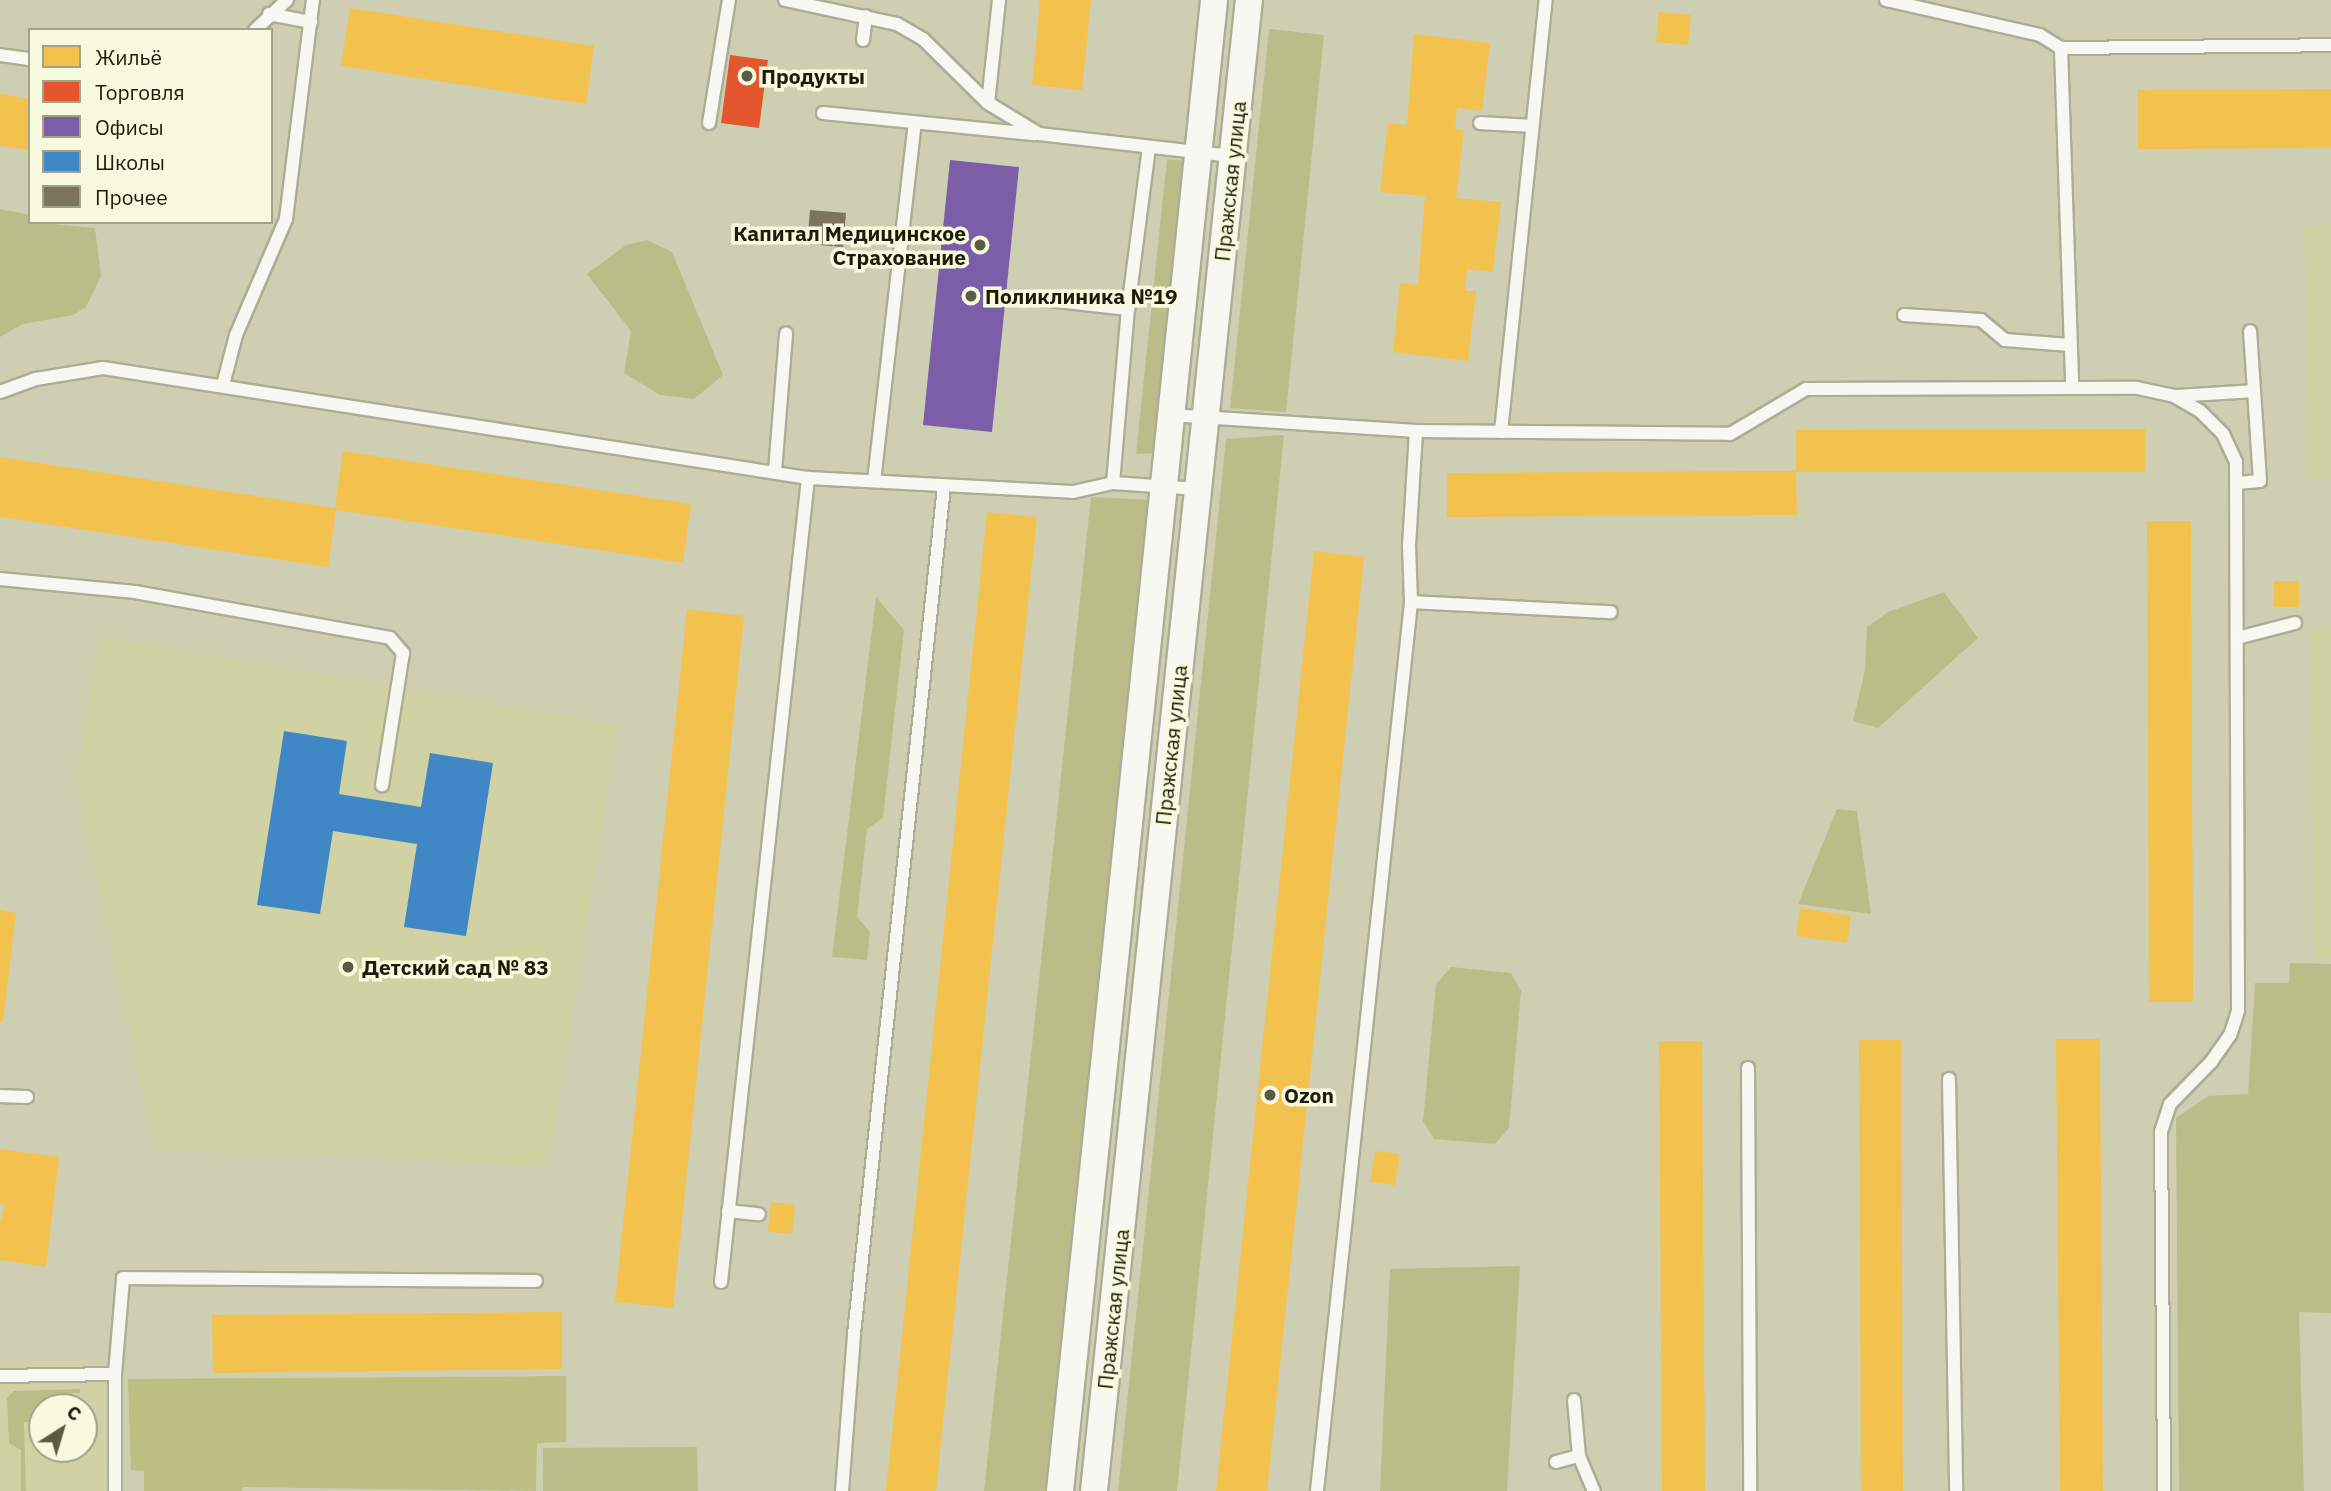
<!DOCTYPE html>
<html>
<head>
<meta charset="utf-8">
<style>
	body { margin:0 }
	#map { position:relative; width:2331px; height:1491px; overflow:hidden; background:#cecfb2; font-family:"IBM Plex Sans",sans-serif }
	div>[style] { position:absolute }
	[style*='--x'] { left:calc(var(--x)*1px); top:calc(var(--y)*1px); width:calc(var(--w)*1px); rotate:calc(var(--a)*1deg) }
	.built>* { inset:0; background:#d0d2a3 }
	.green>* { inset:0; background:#bbbd88 }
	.forest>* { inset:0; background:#bcbe82 }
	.homes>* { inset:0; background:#f2c14e }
	.shops>* { inset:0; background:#e4572e }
	.offices>* { inset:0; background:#7b5ea7 }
	.schools>* { inset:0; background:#3f88c5 }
	.building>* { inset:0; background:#7d7460 }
	.roads { filter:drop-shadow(2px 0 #acad96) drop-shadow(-2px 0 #acad96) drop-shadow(0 2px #acad96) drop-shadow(0 -2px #acad96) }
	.service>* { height:12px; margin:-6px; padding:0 6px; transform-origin:6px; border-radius:6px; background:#f8f8f3 }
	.minor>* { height:26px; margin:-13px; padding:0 13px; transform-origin:13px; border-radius:13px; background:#f8f8f3 }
	.dots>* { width:19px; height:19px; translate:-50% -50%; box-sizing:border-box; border:4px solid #f8fadf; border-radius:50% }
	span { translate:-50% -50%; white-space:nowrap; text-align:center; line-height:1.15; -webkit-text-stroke:7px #f8fadf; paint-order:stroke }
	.poi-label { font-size:21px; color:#1c1d08; font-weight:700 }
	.left { translate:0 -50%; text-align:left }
	.right { translate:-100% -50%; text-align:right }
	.street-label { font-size:21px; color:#1c1d08 }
	.legend { position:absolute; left:28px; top:28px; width:245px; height:196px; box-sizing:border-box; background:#f8fadf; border:2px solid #a0a289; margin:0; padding:9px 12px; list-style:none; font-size:21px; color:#1c1d08 }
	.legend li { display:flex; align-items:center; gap:14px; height:35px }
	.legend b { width:35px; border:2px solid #a0a289 }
	.north { position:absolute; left:28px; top:1393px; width:70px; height:70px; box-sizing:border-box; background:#f8fadf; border:2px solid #a0a289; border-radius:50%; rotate:37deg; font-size:19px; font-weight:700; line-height:28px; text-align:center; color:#1c1d08 }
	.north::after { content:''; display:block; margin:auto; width:24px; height:32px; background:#5a5b44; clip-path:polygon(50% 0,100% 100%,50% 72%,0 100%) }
</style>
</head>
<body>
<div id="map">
	<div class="built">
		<i style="clip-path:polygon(2331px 223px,2331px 479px,2308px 480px,2304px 228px)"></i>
		<i style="clip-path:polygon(2311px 627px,2331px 627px,2331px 957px,2314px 957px)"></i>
		<i style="clip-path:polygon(99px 635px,618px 725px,548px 1167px,347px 1155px,156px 1151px,75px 782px)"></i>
		<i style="clip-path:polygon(evenodd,0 1362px,104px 1363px,106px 1491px,0 1491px,0 1362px,42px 1407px,84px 1407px,84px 1449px,42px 1449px,42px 1407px)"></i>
	</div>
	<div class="green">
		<i style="clip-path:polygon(1269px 29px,1324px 35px,1286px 412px,1230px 408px)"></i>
		<i style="clip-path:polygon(1167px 159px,1185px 161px,1155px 453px,1136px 454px)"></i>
		<i style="clip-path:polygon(0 209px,30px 215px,30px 222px,95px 228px,101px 276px,86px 307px,73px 315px,23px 324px,0 337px)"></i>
		<i style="clip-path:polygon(647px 240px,672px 252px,723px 375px,694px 399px,660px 395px,624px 373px,631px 331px,587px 274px,626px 245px)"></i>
		<i style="clip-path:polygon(1284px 435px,1177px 1491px,1118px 1491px,1226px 439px)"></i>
		<i style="clip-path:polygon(1091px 497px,1151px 500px,1047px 1491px,984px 1491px)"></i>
		<i style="clip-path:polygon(1944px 592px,1978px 638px,1878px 728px,1853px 721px,1865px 670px,1867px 627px,1888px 612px)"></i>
		<i style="clip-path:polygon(876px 597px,904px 630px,883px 818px,867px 829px,857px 917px,870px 932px,867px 960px,832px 957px)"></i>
		<i style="clip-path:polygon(1837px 809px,1857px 811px,1871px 914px,1798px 904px)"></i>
		<i style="clip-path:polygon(2290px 963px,2331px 964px,2331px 1313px,2299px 1312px,2304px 1491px,2179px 1491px,2176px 1118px,2208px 1096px,2248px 1094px,2255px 983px,2289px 983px)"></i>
		<i style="clip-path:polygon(1451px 967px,1511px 973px,1521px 991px,1509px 1128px,1495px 1144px,1434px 1139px,1423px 1121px,1436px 984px)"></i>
		<i style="clip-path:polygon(1520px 1266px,1507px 1491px,1380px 1491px,1390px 1269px)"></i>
		<i style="clip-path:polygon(80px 1389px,80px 1393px,57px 1393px,57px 1407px,42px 1407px,42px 1422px,24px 1422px,26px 1491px,21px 1491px,21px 1450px,9px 1443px,7px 1398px,14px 1391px)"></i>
		<i style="clip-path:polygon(697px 1447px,698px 1491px,543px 1491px,543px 1448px)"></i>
	</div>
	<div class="forest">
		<i style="clip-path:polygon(566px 1376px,566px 1442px,537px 1443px,536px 1491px,243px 1487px,242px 1491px,144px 1491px,144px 1471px,131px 1470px,128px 1379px)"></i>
	</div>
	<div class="homes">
		<i style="clip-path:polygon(1040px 0,1091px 0,1082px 90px,1032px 85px)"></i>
		<i style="clip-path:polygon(350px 8px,594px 46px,586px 104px,341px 66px)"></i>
		<i style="clip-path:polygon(1659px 12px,1691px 15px,1688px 45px,1656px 42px)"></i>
		<i style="clip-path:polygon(1414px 34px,1490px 43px,1482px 111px,1457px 108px,1455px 129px,1464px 130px,1456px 198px,1501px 202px,1493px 272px,1467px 269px,1465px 291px,1476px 291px,1468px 361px,1393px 352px,1400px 283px,1418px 285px,1425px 196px,1380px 192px,1388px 123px,1407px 125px)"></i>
		<i style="clip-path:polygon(2331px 89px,2331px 148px,2138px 149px,2138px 90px)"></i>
		<i style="clip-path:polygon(0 94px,30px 99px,30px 150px,0 146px)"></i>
		<i style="clip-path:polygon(2145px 429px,2145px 472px,1796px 472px,1796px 430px)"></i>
		<i style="clip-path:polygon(343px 451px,691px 504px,683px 563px,336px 510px,328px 567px,0 517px,0 457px,335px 508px)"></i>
		<i style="clip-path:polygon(1796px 471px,1797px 515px,1447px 517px,1447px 473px)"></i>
		<i style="clip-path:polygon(987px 512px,1037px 517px,936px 1491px,886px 1491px)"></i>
		<i style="clip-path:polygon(2147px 521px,2191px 521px,2193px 1002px,2149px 1002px)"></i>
		<i style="clip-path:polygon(1314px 551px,1364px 557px,1332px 863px,1267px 1491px,1216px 1491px)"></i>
		<i style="clip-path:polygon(2274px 581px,2299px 581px,2299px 607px,2274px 607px)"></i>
		<i style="clip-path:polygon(687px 609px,744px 616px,673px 1308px,615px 1302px)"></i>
		<i style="clip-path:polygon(1800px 908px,1851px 916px,1847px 943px,1796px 936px)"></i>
		<i style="clip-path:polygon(0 910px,16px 913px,3px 1022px,0 1021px)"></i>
		<i style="clip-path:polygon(2056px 1039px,2100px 1039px,2103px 1491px,2060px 1491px)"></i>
		<i style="clip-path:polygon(1859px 1040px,1901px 1040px,1903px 1491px,1861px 1491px)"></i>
		<i style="clip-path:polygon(1659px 1041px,1702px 1041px,1705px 1491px,1662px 1491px)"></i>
		<i style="clip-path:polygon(0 1149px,59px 1157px,46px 1267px,0 1260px,0 1222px,5px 1204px,0 1203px)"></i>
		<i style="clip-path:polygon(1375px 1151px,1400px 1154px,1395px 1185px,1370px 1182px)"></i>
		<i style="clip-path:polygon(771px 1202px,795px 1205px,792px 1234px,768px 1232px)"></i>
		<i style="clip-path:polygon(562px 1312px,562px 1369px,213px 1373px,212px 1315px)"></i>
	</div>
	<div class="shops">
		<i style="clip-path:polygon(730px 55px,768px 60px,759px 128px,721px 123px)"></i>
	</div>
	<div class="offices">
		<i style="clip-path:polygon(950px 160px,1019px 167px,992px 432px,923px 425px)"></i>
	</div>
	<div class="schools">
		<i style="clip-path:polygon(284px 731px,347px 741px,339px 794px,421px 807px,430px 753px,493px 763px,466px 936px,404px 927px,417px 844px,333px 831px,320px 914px,257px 905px)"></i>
	</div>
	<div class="building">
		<i style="clip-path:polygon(810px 210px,846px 213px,843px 247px,807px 244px)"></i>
	</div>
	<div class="roads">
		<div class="service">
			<i style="--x:785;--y:0;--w:115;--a:12.1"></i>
			<i style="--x:897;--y:24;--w:30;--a:30"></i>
			<i style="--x:923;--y:39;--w:91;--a:44.6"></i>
			<i style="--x:988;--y:103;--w:60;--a:31.3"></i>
			<i style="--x:1039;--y:134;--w:194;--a:6.5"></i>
			<i style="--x:1886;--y:0;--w:158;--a:12.8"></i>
			<i style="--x:2040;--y:35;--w:25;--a:32"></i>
			<i style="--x:2061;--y:48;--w:270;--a:-0.6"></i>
			<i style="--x:269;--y:14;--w:43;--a:10.8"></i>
			<i style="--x:255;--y:30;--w:44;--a:-43.2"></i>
			<i style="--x:863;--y:40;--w:24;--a:-83"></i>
			<i style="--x:2061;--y:48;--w:339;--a:88.1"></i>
			<i style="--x:0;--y:55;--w:30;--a:8"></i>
			<i style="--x:988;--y:103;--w:104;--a:-83.9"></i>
			<i style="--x:823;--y:113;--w:213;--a:5.7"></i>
			<i style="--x:709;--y:123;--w:125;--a:-80.8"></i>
			<i style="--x:1480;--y:123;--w:52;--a:3.3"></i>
			<i style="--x:1021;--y:297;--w:108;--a:6.4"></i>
			<i style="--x:1904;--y:315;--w:77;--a:3.7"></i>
			<i style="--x:1981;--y:320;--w:31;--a:40"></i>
			<i style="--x:2005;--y:340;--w:65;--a:4.4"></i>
			<i style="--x:223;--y:385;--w:52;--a:-75.4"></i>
			<i style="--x:236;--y:335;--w:126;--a:-66.7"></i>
			<i style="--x:286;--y:219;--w:221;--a:-83"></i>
			<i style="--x:0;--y:392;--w:38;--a:-20"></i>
			<i style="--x:36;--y:379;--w:68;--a:-9.3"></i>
			<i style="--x:103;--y:368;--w:714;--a:8.87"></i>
			<i style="--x:808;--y:478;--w:265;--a:3"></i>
			<i style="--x:1073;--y:492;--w:41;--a:-12.7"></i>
			<i style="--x:1113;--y:483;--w:85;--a:4"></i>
			<i style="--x:2175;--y:396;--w:79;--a:-3.6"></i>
			<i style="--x:1170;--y:415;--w:247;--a:3.7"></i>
			<i style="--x:1416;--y:431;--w:314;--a:0.5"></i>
			<i style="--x:1730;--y:434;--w:88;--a:-30.6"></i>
			<i style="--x:1806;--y:389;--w:331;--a:-0.2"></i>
			<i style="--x:2137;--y:388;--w:38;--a:12"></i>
			<i style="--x:2174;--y:396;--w:30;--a:30"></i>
			<i style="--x:2200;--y:411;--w:33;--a:45"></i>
			<i style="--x:2223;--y:434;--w:31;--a:65"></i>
			<i style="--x:2236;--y:462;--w:549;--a:89.79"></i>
			<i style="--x:2238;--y:1011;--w:25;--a:108"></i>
			<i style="--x:2230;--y:1035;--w:33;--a:125"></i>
			<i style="--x:2211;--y:1062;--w:59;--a:134.3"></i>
			<i style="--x:2170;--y:1104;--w:28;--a:108"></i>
			<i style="--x:2161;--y:1131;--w:360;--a:89.5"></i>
			<i style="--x:1501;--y:432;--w:434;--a:-84.1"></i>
			<i style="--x:775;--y:471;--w:138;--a:-85.4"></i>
			<i style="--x:874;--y:481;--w:360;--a:-83.5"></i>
			<i style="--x:1113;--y:483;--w:175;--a:-85.1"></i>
			<i style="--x:1128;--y:309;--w:163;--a:-82.6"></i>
			<i style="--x:2237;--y:483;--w:23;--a:-5"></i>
			<i style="--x:2260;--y:481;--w:150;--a:-93.8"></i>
			<i style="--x:0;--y:579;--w:136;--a:5.5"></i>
			<i style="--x:135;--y:592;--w:259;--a:10.2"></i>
			<i style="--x:390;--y:638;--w:20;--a:49"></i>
			<i style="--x:403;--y:653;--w:134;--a:99"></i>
			<i style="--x:1411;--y:602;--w:200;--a:2.9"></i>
			<i style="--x:2237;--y:638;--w:60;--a:-14.5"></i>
			<i style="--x:1748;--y:1068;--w:423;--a:89.7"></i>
			<i style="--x:1949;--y:1079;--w:412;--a:89"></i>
			<i style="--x:0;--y:1096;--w:27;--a:2"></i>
			<i style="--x:728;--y:1211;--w:31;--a:6"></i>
			<i style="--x:721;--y:1282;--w:809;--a:-83.82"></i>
			<i style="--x:115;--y:1374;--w:96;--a:-85.2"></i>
			<i style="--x:123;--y:1278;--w:413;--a:0.4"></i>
			<i style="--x:0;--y:1376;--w:115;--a:-1"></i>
			<i style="--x:115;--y:1374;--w:117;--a:90"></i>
			<i style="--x:1574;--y:1400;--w:56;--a:84.9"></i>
			<i style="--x:1579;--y:1456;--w:38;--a:67"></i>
			<i style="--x:1556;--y:1462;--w:24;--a:-15"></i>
			<i style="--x:842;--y:1491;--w:157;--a:-85.6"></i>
			<i style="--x:854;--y:1334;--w:853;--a:-83.94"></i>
			<i style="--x:1317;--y:1491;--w:894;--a:-83.96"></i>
			<i style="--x:1411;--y:602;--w:56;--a:-92"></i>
			<i style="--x:1409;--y:546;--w:115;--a:-86.5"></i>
		</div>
		<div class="minor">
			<i style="--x:1060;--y:1491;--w:1499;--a:-84.1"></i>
			<i style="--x:1094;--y:1491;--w:1499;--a:-84.07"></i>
		</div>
	</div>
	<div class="dots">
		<i style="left:747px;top:76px;background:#5a5b44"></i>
		<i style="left:980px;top:245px;background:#5a5b44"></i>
		<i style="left:971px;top:296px;background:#5a5b44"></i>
		<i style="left:348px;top:967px;background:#5a5b44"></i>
		<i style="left:1270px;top:1095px;background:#5a5b44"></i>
	</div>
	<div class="poi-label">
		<span class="left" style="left:761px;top:76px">Продукты</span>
		<span class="right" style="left:966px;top:245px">Капитал Медицинское<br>Страхование</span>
		<span class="left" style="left:985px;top:296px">Поликлиника №19</span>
		<span class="left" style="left:362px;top:967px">Детский сад № 83</span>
		<span class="left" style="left:1284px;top:1095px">Ozon</span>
	</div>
	<div class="street-label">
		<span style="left:1230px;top:181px;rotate:-84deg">Пражская улица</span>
		<span style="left:1171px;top:745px;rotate:-84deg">Пражская улица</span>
		<span style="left:1113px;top:1309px;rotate:-84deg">Пражская улица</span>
	</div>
	<ul class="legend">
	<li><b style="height:19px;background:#f2c14e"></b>Жильё</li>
	<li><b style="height:19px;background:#e4572e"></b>Торговля</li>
	<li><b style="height:19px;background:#7b5ea7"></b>Офисы</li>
	<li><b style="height:19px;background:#3f88c5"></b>Школы</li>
	<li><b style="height:19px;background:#7d7460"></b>Прочее</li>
	</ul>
	<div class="north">С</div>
</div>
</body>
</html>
